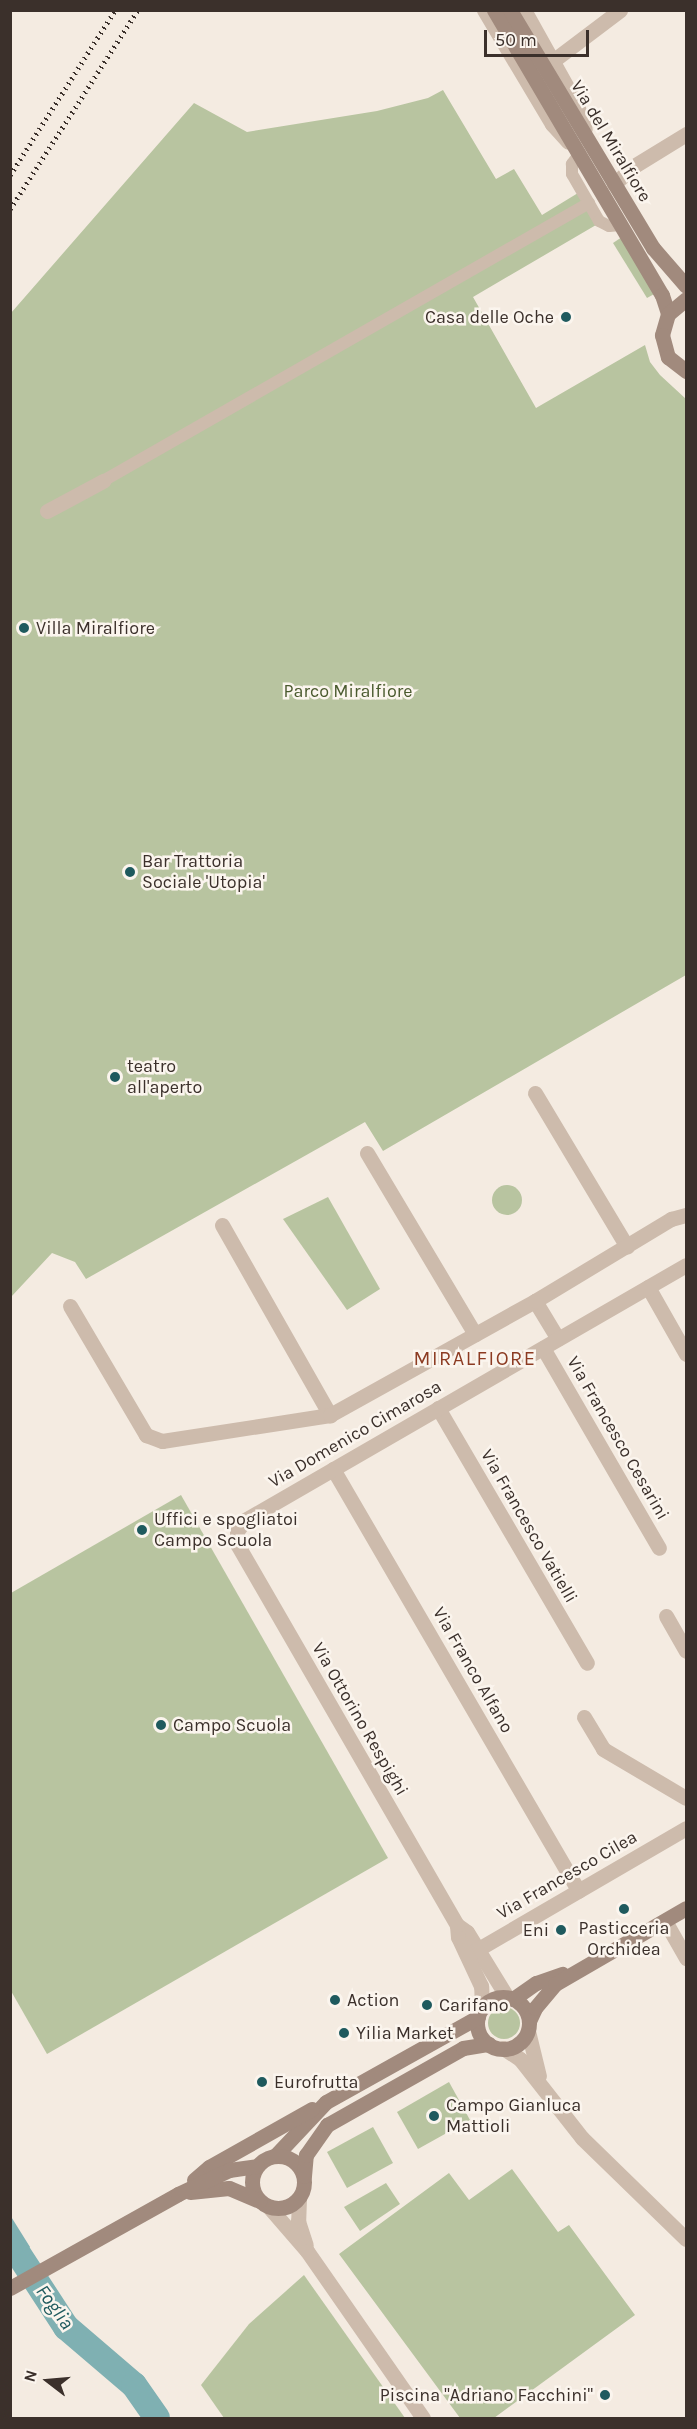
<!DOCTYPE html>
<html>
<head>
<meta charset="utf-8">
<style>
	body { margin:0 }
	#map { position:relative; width:697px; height:2429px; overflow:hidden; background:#f4ebe1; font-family:Karla,sans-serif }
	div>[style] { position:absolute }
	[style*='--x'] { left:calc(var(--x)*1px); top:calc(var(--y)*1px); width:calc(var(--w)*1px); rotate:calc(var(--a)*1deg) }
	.green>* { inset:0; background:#b8c4a0 }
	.round { border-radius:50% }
	.water>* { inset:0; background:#7fb0b2 }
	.river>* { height:26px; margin:-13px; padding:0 13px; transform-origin:13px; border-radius:13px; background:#7fb0b2 }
	.pedestrian>* { height:12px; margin:-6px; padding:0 6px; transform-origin:6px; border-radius:6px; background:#cdbbac }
	.minor>* { height:15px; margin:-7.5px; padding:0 7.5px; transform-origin:7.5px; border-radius:7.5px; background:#cdbbac }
	.tertiary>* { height:15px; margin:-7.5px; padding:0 7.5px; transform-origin:7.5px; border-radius:7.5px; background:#cdbbac }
	.secondary>* { height:15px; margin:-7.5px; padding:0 7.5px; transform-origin:7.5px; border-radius:7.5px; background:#a18a7d }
	.secondary>.ring { margin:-7.5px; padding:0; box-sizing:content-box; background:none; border:15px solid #a18a7d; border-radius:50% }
	.rail>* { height:4.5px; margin-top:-2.25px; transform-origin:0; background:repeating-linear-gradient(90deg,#3b302b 0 1.5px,transparent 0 6px) }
	.dots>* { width:16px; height:16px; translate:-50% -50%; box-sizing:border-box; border:3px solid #fbf5ee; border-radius:50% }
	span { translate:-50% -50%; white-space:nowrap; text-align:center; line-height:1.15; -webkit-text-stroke:5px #fbf5ee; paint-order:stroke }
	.street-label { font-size:18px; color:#3b302b }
	.poi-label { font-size:18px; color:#3b302b }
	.right { translate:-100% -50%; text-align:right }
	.left { translate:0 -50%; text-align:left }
	.park-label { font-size:18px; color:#4a5a2e }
	.neighbourhood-label { font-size:20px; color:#8c3b22; letter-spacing:1.5px }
	.water-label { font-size:20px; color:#1f5a5e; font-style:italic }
	.frame { position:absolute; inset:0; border:12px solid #3b302b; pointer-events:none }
	.north { position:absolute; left:18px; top:2351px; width:60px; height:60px; -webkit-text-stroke:4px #fbf5ee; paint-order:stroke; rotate:286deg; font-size:16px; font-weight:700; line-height:24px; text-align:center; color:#3b302b }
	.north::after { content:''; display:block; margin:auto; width:21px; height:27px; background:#3b302b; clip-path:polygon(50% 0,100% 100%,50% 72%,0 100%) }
	.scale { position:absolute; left:484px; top:30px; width:105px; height:27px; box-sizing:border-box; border:3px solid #3b302b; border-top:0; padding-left:8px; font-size:18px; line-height:21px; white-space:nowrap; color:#3b302b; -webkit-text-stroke:4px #fbf5ee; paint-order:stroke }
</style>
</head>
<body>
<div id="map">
	<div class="green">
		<i style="clip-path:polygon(443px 90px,496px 179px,514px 169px,542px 215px,578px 193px,596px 225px,473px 297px,536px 408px,645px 345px,650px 362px,660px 375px,686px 399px,686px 975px,383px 1151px,365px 1122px,86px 1279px,75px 1262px,52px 1253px,11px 1297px,11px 313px,194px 103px,247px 132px,377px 111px,428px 98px)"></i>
		<i style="clip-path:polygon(622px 237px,656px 293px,647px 298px,613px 243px)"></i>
		<i class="round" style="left:492px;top:1185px;width:30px;height:30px"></i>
		<i style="clip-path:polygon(328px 1197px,380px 1289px,347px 1310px,283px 1219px)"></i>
		<i style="clip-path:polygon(181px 1495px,388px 1858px,47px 2054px,11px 1991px,11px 1593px)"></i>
		<i class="round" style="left:488px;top:2007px;width:32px;height:32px"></i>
		<i style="clip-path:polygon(449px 2082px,470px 2120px,418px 2149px,397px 2112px)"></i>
		<i style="clip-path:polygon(373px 2127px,393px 2163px,347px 2188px,327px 2152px)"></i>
		<i style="clip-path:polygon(512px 2169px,558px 2232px,569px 2225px,635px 2315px,494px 2418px,460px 2418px,339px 2254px,449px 2173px,469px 2200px)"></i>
		<i style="clip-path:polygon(386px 2183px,400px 2204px,360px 2231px,344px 2207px)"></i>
		<i style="clip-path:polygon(304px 2275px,405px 2418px,224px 2418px,201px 2385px,249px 2324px)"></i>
	</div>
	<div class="water">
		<i style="clip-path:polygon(10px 2215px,30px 2247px,11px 2263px,10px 2263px)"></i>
	</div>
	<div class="river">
		<i style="--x:10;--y:2241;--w:103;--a:56.9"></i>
		<i style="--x:66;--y:2327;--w:89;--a:40.5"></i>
		<i style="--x:134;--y:2385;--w:40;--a:55.1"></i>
	</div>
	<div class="pedestrian">
		<i style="--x:580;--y:153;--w:14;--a:126"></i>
		<i style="--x:572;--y:164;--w:10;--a:90"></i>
		<i style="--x:572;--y:174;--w:54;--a:60.1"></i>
		<i style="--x:599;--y:221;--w:11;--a:27"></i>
		<i style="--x:609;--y:226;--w:12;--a:-5"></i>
		<i style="--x:103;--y:481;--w:560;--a:-29.77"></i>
	</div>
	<div class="minor">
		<i style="--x:484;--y:10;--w:133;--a:59.2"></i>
		<i style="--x:552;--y:124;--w:24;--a:48"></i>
		<i style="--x:524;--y:10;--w:109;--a:60.8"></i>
		<i style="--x:577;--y:105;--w:25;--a:72"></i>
		<i style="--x:554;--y:60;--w:83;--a:-37.1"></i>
		<i style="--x:614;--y:184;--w:27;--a:-42"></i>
		<i style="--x:634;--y:166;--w:61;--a:-31.6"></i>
		<i style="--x:47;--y:511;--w:64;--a:-28.2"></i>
		<i style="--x:535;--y:1093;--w:179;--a:59.1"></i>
		<i style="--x:367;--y:1153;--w:211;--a:59.2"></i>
		<i style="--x:222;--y:1225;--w:219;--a:60.4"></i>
		<i style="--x:648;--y:1287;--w:77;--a:60.4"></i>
		<i style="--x:535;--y:1301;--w:44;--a:58.8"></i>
		<i style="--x:70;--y:1306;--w:150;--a:59.5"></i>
		<i style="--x:146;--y:1435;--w:17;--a:21"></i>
		<i style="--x:162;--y:1441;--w:170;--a:-8.8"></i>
		<i style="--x:330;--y:1415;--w:235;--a:-29.1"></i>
		<i style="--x:535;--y:1301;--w:159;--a:-31.1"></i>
		<i style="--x:671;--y:1219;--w:16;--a:-15"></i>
		<i style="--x:543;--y:1348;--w:231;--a:59.9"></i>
		<i style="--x:438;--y:1408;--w:295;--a:59.7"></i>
		<i style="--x:333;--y:1469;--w:488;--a:59.8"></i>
		<i style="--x:666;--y:1616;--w:40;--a:60.3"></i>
		<i style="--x:584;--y:1717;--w:37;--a:59"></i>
		<i style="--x:603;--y:1749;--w:96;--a:30.6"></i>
		<i style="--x:665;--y:1921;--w:43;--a:60.4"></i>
		<i style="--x:457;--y:1925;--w:12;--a:35"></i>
		<i style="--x:467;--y:1932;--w:76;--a:58.4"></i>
		<i style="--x:468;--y:1955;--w:252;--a:-30.2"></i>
		<i style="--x:482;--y:2009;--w:23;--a:-92"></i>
		<i style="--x:481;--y:1986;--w:54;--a:-115.1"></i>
		<i style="--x:458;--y:1937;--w:12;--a:-95"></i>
		<i style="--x:457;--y:1925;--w:440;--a:-120"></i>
		<i style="--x:237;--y:1544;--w:13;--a:-90"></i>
		<i style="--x:237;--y:1531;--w:14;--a:-54"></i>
		<i style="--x:245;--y:1520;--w:509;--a:-30.04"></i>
		<i style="--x:528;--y:2031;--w:46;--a:76.3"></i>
		<i style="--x:503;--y:2048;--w:20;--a:33"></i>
		<i style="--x:520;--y:2059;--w:100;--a:51.9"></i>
		<i style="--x:582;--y:2138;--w:145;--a:44.2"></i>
	</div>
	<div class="tertiary">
		<i style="--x:299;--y:2198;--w:23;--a:92"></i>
		<i style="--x:298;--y:2221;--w:25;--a:72"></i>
		<i style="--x:269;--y:2207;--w:58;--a:49.2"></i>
		<i style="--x:307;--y:2251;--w:203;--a:55.2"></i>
	</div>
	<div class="secondary">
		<i style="--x:494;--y:10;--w:331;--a:59.5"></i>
		<i style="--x:662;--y:295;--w:20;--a:72"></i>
		<i style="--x:510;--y:10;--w:278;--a:59"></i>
		<i style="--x:653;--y:248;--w:50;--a:49"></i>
		<i style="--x:686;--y:299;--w:23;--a:140"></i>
		<i style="--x:668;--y:314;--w:22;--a:106"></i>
		<i style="--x:662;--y:335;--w:23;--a:75"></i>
		<i style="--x:668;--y:357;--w:23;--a:38"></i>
		<i class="ring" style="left:477px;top:1997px;width:37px;height:37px"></i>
		<i style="--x:513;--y:1999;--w:28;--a:-35"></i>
		<i style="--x:536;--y:1983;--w:28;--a:-19"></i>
		<i style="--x:529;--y:2021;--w:14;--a:-65"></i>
		<i style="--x:535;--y:2008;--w:31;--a:-50"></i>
		<i style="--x:555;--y:1984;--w:151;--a:-30.1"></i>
		<i style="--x:276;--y:2155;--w:73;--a:-46.7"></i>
		<i style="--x:326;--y:2102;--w:174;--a:-29.2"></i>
		<i class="ring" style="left:252px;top:2156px;width:37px;height:37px"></i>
		<i style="--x:304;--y:2176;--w:21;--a:-85"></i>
		<i style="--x:306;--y:2155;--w:37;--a:-55"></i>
		<i style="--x:327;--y:2125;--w:156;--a:-29.5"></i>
		<i style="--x:463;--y:2048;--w:26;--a:-9"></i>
		<i style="--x:194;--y:2180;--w:20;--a:-41"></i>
		<i style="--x:209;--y:2167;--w:118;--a:-29.4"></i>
		<i style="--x:190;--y:2192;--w:39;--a:-6"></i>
		<i style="--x:229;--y:2188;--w:33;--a:23"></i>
		<i style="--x:10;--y:2288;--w:193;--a:-29.2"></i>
		<i style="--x:178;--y:2194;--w:56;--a:-25.2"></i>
		<i style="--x:229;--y:2170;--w:28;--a:-8"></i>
	</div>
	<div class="rail">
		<i style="--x:10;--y:175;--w:196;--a:-57.5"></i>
		<i style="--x:10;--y:209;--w:237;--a:-57.3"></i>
	</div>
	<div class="dots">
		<i style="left:566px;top:317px;background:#1f5a5e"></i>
		<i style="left:24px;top:628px;background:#1f5a5e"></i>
		<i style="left:130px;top:872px;background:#1f5a5e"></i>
		<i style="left:115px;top:1077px;background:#1f5a5e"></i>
		<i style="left:142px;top:1530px;background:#1f5a5e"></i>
		<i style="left:161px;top:1725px;background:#1f5a5e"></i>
		<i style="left:624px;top:1909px;background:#1f5a5e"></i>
		<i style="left:561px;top:1930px;background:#1f5a5e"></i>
		<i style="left:335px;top:2000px;background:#1f5a5e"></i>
		<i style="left:427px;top:2005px;background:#1f5a5e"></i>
		<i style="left:344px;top:2033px;background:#1f5a5e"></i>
		<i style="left:262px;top:2082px;background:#1f5a5e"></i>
		<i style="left:434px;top:2116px;background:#1f5a5e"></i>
		<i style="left:605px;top:2395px;background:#1f5a5e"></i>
	</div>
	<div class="street-label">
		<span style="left:611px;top:141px;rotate:59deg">Via del Miralfiore</span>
		<span style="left:355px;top:1434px;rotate:-30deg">Via Domenico Cimarosa</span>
		<span style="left:618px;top:1438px;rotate:60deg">Via Francesco Cesarini</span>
		<span style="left:529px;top:1526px;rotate:60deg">Via Francesco Vatielli</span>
		<span style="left:473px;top:1670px;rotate:60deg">Via Franco Alfano</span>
		<span style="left:360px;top:1719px;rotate:60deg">Via Ottorino Respighi</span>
		<span style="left:567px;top:1875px;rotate:-30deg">Via Francesco Cilea</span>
	</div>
	<div class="poi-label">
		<span class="right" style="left:554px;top:317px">Casa delle Oche</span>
		<span class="left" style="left:36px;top:628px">Villa Miralfiore</span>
		<span class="left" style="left:142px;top:872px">Bar Trattoria<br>Sociale 'Utopia'</span>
		<span class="left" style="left:127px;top:1077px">teatro<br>all'aperto</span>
		<span class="left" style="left:154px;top:1530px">Uffici e spogliatoi<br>Campo Scuola</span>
		<span class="left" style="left:173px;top:1725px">Campo Scuola</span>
		<span style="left:624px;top:1939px">Pasticceria<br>Orchidea</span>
		<span class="right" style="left:549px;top:1930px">Eni</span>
		<span class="left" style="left:347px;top:2000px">Action</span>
		<span class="left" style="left:439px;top:2005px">Carifano</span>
		<span class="left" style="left:356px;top:2033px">Yilia Market</span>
		<span class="left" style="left:274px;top:2082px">Eurofrutta</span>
		<span class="left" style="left:446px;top:2116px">Campo Gianluca<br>Mattioli</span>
		<span class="right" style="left:593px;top:2395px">Piscina "Adriano Facchini"</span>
	</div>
	<div class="park-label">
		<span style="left:348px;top:691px">Parco Miralfiore</span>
	</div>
	<div class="neighbourhood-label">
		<span style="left:475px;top:1358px">MIRALFIORE</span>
	</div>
	<div class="water-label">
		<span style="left:55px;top:2307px;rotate:54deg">Foglia</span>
	</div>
	<div class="frame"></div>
	<div class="north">N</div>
	<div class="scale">50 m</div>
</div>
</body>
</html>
